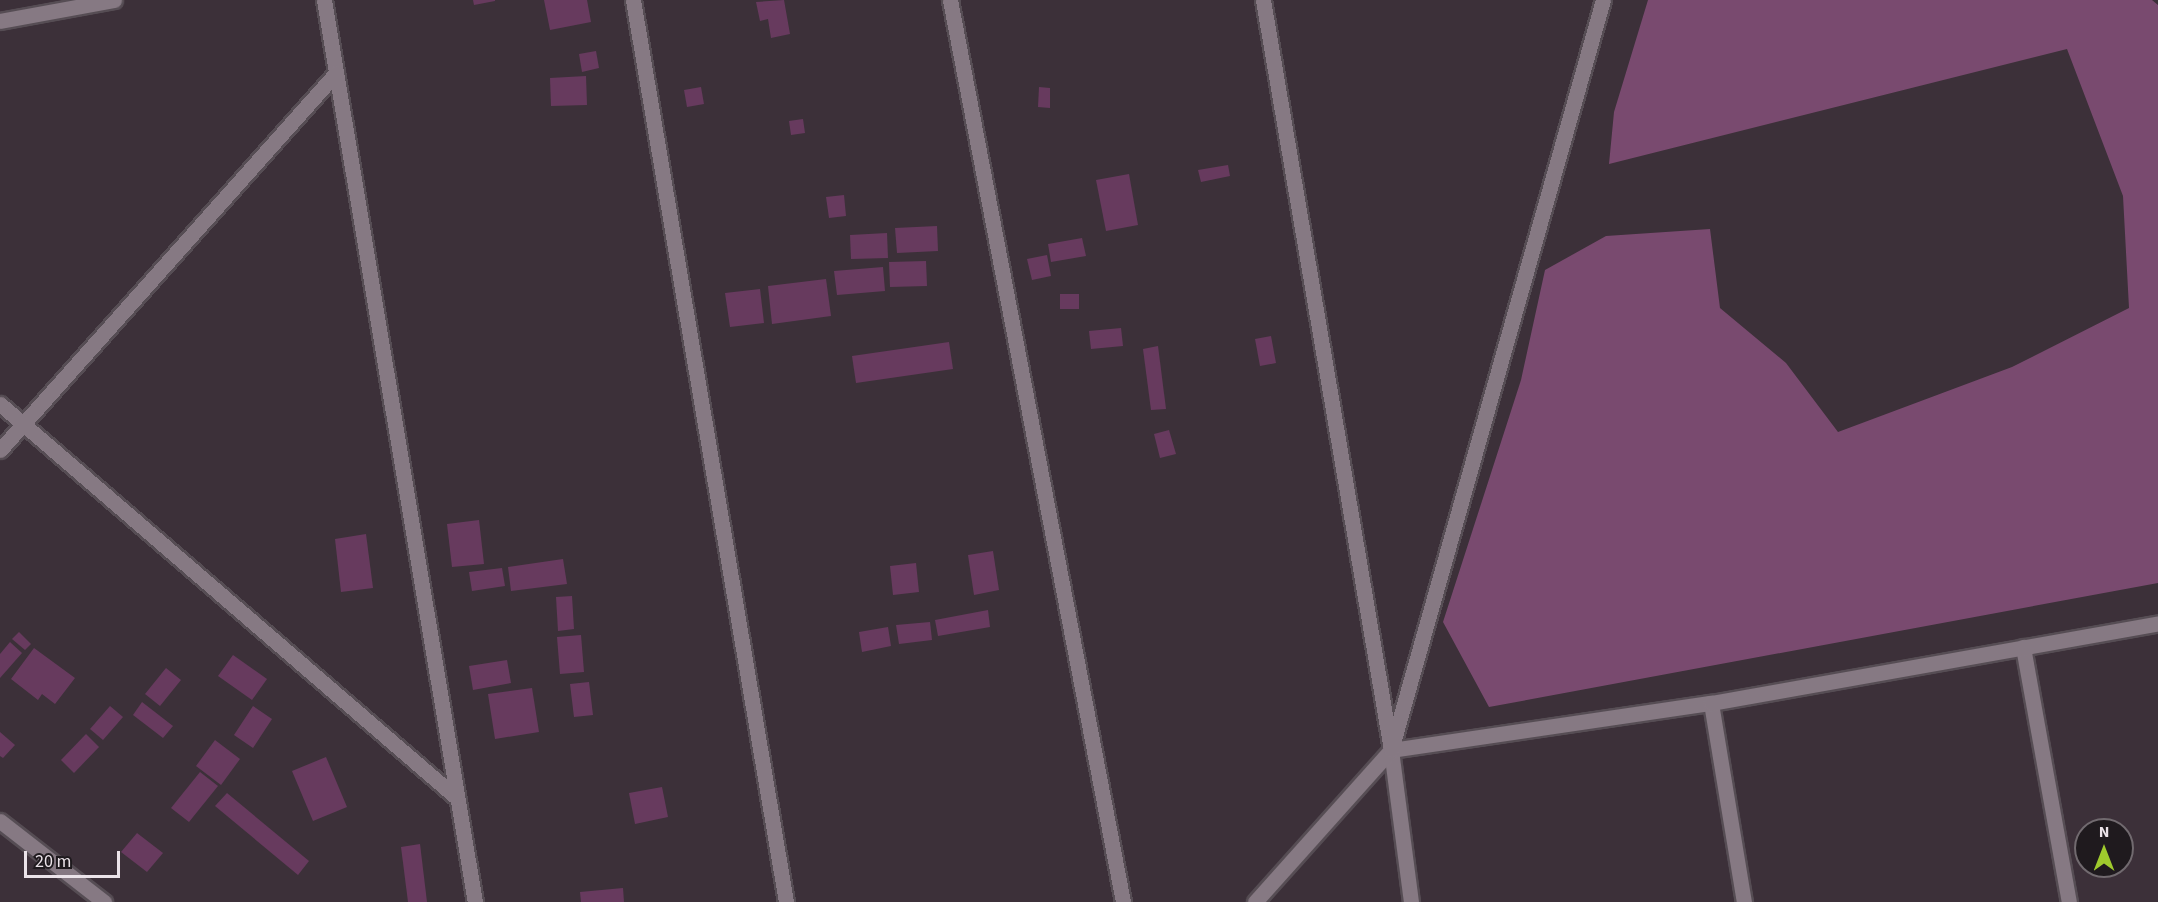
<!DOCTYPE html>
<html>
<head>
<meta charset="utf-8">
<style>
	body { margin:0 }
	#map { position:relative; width:2158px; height:902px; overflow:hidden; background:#3c3039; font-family:"Source Sans 3",sans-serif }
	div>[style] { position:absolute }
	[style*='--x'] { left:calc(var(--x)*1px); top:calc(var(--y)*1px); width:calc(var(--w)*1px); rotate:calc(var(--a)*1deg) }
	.forest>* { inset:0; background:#794a6f }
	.building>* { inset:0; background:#673a5e }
	.roads { filter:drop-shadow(2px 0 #564d54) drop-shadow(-2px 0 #564d54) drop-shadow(0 2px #564d54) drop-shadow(0 -2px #564d54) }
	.minor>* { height:15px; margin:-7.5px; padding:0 7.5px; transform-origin:7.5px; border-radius:7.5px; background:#867983 }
	.tertiary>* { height:15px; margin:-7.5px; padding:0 7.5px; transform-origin:7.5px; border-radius:7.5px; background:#867983 }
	span { translate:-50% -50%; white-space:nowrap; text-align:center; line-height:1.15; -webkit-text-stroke:4.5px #1f1a1e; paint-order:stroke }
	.north { position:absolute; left:2074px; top:818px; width:60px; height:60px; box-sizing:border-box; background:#1f1a1e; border:2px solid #716a6f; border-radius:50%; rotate:0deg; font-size:16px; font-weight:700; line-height:24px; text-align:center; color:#ebe3e9 }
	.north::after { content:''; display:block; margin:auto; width:21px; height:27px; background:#9fca2d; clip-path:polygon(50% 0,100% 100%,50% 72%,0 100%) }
	.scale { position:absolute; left:24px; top:851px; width:96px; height:27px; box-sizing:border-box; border:3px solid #ebe3e9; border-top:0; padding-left:8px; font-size:18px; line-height:21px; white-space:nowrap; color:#ebe3e9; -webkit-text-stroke:4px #1f1a1e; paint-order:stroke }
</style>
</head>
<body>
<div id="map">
	<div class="forest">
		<i style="clip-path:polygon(1648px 0,2152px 0,2158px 5px,2158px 583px,1489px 707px,1443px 622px,1521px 380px,1545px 270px,1606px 236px,1710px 229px,1720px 308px,1786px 363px,1838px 432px,2012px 367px,2129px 308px,2123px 196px,2067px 49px,1609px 164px,1614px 112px)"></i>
	</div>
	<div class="building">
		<i style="clip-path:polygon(473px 0,495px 0,495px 1px,474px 5px)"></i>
		<i style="clip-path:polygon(544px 0,587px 0,591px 22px,550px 30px)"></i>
		<i style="clip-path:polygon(784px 0,790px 34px,771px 38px,768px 19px,760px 21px,756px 2px)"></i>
		<i style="clip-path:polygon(596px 51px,599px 68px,582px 72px,579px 54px)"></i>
		<i style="clip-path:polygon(586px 76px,587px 105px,551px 106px,550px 78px)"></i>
		<i style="clip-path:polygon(701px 87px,704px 104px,687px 107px,684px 90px)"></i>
		<i style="clip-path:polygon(1039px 87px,1050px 88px,1050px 108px,1038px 107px)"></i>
		<i style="clip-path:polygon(803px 119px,805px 133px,791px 135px,789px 121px)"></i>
		<i style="clip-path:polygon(1228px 165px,1230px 176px,1201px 182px,1198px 170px)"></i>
		<i style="clip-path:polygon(1129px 174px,1138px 225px,1106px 231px,1096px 180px)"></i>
		<i style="clip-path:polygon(844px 195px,846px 216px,829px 218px,826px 197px)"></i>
		<i style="clip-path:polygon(937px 226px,938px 251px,897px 253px,895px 228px)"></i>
		<i style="clip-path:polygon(887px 233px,888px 258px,851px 259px,850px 235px)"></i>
		<i style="clip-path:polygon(1082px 238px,1086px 256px,1051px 262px,1048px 244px)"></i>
		<i style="clip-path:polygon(1047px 255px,1051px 276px,1032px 280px,1027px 259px)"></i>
		<i style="clip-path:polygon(926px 261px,927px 286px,890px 287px,889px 262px)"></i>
		<i style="clip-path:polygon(883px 267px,885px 291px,837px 295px,834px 271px)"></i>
		<i style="clip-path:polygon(826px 279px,831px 316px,772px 324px,768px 286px)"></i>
		<i style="clip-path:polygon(760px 289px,764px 323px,730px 327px,725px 293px)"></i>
		<i style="clip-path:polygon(1060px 294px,1079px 294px,1079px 309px,1060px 309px)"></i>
		<i style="clip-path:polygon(1121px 328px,1123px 346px,1091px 349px,1089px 331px)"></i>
		<i style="clip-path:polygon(1271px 336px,1276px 363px,1260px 366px,1255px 339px)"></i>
		<i style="clip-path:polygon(949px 342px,953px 369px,856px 383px,852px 356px)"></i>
		<i style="clip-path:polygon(1158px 346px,1166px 409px,1151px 410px,1143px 349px)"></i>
		<i style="clip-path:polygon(1169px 430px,1176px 454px,1160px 458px,1154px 434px)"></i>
		<i style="clip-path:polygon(479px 520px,484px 564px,452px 567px,447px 524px)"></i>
		<i style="clip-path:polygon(366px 534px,373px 588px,341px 592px,335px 539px)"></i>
		<i style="clip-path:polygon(993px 551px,999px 590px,974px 595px,968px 555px)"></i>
		<i style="clip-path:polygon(563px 559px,567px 584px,511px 591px,508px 567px)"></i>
		<i style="clip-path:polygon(916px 563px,919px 592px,893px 595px,890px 566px)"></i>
		<i style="clip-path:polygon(502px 568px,505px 586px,472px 591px,469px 572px)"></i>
		<i style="clip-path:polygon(572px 596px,574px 629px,558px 631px,556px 597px)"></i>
		<i style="clip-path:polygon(988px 610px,990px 627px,938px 636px,935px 620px)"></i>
		<i style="clip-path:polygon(930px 622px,932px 640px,899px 644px,896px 625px)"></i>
		<i style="clip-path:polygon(888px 627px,891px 646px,862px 652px,859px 632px)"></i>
		<i style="clip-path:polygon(19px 632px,31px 644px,25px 650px,12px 639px)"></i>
		<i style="clip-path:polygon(581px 635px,584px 672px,560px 674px,557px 637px)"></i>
		<i style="clip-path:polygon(10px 642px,22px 653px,0 678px,0 654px)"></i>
		<i style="clip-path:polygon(34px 648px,75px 678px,55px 704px,42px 694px,38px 700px,11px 679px)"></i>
		<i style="clip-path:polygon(233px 655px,267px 679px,252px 700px,218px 676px)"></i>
		<i style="clip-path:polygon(507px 660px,511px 683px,473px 690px,469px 666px)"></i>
		<i style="clip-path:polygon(166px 668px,181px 680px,160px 706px,145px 694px)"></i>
		<i style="clip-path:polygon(589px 682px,593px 715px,574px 717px,570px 684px)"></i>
		<i style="clip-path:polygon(532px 688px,539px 732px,495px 739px,488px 694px)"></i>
		<i style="clip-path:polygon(142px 702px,173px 726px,163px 738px,133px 715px)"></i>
		<i style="clip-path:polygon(110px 706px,123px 717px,103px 740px,90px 729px)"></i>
		<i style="clip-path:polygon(253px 706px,272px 719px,253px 748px,234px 735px)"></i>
		<i style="clip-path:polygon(0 732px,15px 745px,3px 758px,0 756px)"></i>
		<i style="clip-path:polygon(86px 734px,99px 747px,74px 773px,61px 760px)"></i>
		<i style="clip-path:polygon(215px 740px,240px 759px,221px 785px,196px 766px)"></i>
		<i style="clip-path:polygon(326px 757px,347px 807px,313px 821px,292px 771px)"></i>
		<i style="clip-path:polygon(200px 772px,218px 786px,189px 822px,171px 808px)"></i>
		<i style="clip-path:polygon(662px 787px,668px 817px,635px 824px,629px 793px)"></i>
		<i style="clip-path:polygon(227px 793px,309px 861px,298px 875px,215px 806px)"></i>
		<i style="clip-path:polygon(137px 833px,163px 853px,147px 872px,121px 852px)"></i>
		<i style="clip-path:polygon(420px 844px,427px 902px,408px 902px,401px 847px)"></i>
		<i style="clip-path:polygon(623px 888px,624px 902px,581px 902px,580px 892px)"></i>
	</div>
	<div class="roads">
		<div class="minor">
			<i style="--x:324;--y:0;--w:915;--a:80.5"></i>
			<i style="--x:633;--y:0;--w:915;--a:80.37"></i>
			<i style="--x:950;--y:0;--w:918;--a:79.14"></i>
			<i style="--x:1263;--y:0;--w:761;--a:80.31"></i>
			<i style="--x:1391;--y:750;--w:153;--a:82.5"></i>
			<i style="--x:0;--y:21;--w:116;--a:-10.4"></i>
			<i style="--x:0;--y:404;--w:603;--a:40.77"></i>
			<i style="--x:0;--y:450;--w:505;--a:-48.29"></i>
			<i style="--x:2023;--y:647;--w:259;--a:79.8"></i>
			<i style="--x:1711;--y:703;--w:202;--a:80.6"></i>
			<i style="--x:1391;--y:750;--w:323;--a:-8.4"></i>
			<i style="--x:1711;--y:703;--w:454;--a:-10.1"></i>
			<i style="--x:0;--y:821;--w:132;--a:37.9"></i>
		</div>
		<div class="tertiary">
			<i style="--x:1255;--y:902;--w:204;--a:-48.2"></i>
			<i style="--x:1391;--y:750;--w:779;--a:-74.22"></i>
		</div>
	</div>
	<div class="north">N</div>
	<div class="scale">20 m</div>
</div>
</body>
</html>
